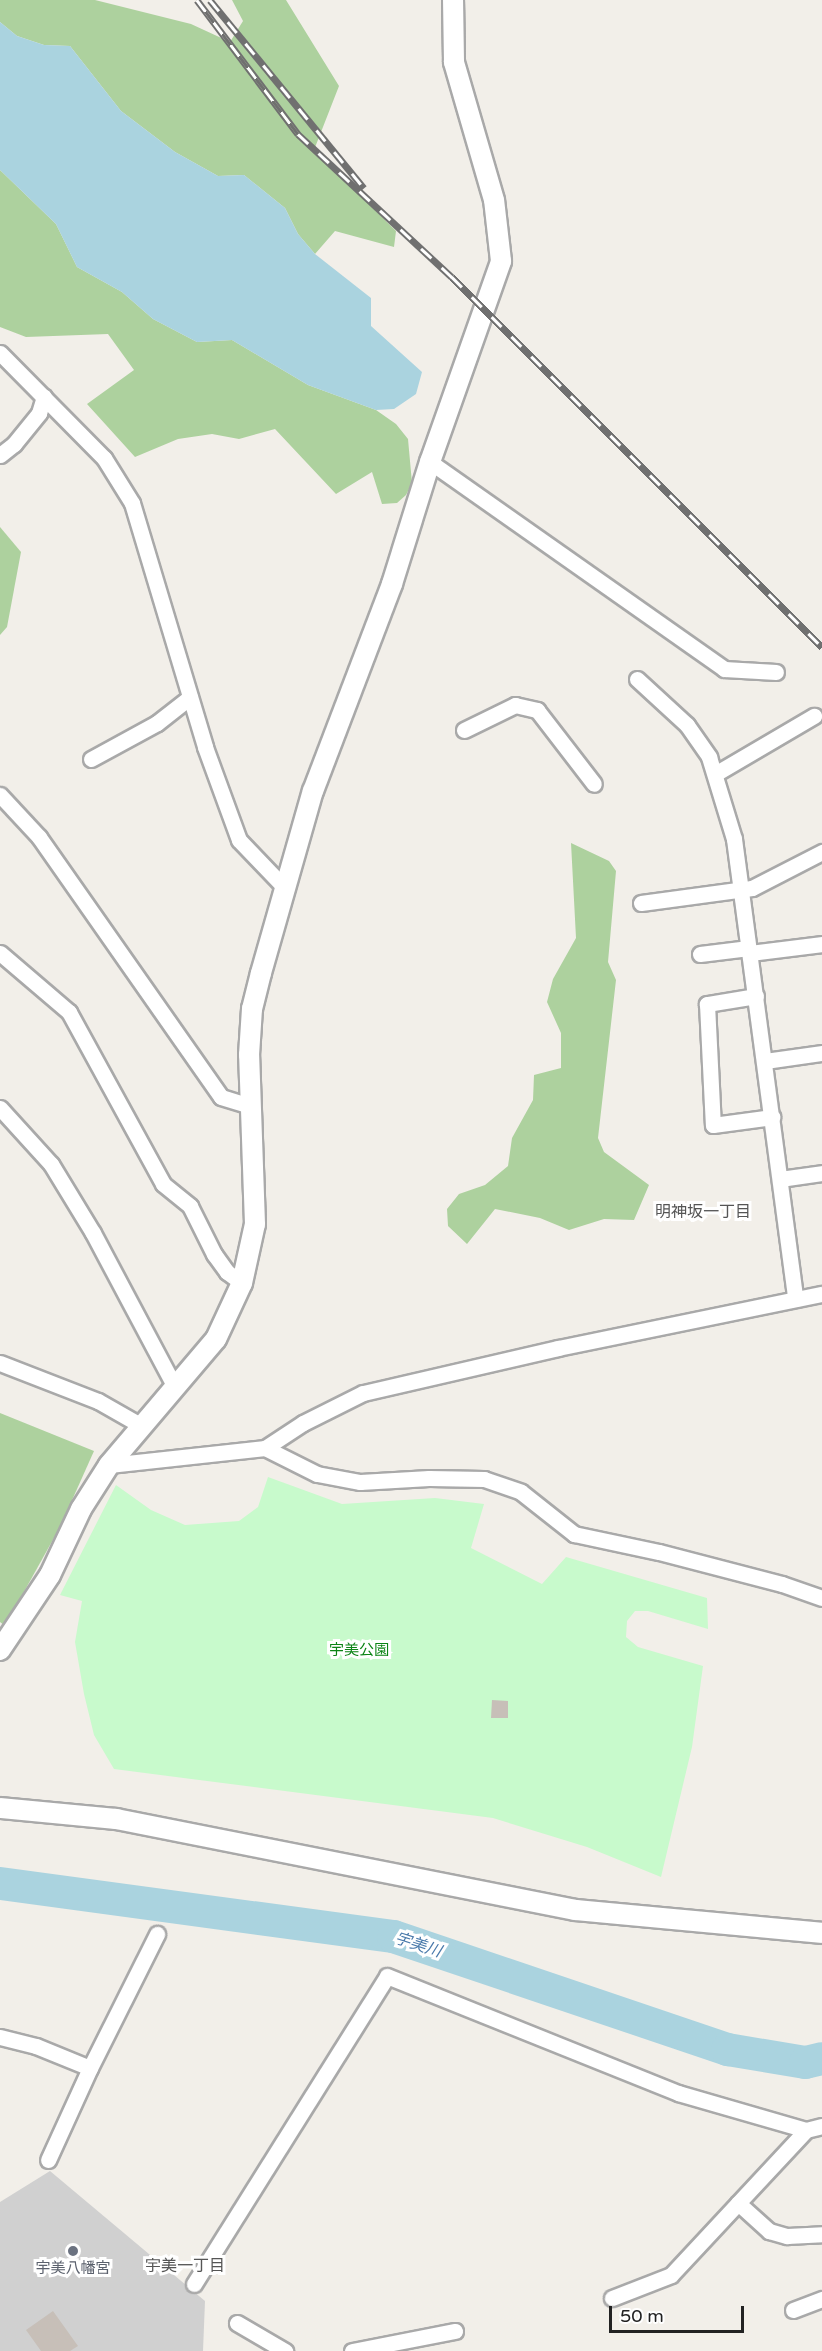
<!DOCTYPE html>
<html>
<head>
<meta charset="utf-8">
<style>
	body { margin:0 }
	#map { position:relative; width:822px; height:2351px; overflow:hidden; background:#f2efe9; font-family:"Varela Round","Noto Sans JP",sans-serif }
	div>[style] { position:absolute }
	[style*='--x'] { left:calc(var(--x)*1px); top:calc(var(--y)*1px); width:calc(var(--w)*1px); rotate:calc(var(--a)*1deg) }
	.religious>* { inset:0; background:#d0d0d0 }
	.forest>* { inset:0; background:#add19e }
	.park>* { inset:0; background:#c8facc }
	.water>* { inset:0; background:#aad3df }
	.river>* { height:33px; margin:-16.5px; padding:0 16.5px; transform-origin:16.5px; border-radius:16.5px; background:#aad3df }
	.building>* { inset:0; background:#c7bfb8 }
	.roads { filter:drop-shadow(2px 0 #a9a9a9) drop-shadow(-2px 0 #a9a9a9) drop-shadow(0 2px #a9a9a9) drop-shadow(0 -2px #a9a9a9) }
	.minor>* { height:15px; margin:-7.5px; padding:0 7.5px; transform-origin:7.5px; border-radius:7.5px; background:#fff }
	.tertiary>* { height:20px; margin:-10px; padding:0 10px; transform-origin:10px; border-radius:10px; background:#fff }
	.rail>* { height:7px; margin-top:-3.5px; transform-origin:0; background:repeating-linear-gradient(90deg,#fff 0 14px,#707070 0 28px); box-sizing:border-box; border-block:2px solid #707070 }
	.dots>* { width:16px; height:16px; translate:-50% -50%; box-sizing:border-box; border:3px solid #fff; border-radius:50% }
	span { translate:-50% -50%; white-space:nowrap; text-align:center; line-height:1.15; -webkit-text-stroke:6px #fff; paint-order:stroke }
	.park-label { font-size:15px; color:#0c8416 }
	.worship-label { font-size:15px; color:#5b616d }
	.neighbourhood-label { font-size:16px; color:#555 }
	.water-label { font-size:16px; color:#4a7aab; font-style:italic }
	.scale { position:absolute; left:609px; top:2306px; width:135px; height:27px; box-sizing:border-box; border:3px solid #222; border-top:0; padding-left:8px; font-size:18px; line-height:21px; white-space:nowrap; color:#222; -webkit-text-stroke:4px #fff; paint-order:stroke }
</style>
</head>
<body>
<div id="map">
	<div class="religious">
		<i style="clip-path:polygon(50px 2171px,205px 2301px,203px 2351px,0 2351px,0 2202px)"></i>
	</div>
	<div class="forest">
		<i style="clip-path:polygon(0 0,95px 0,191px 24px,230px 42px,243px 21px,232px 0,286px 0,339px 86px,314px 150px,396px 231px,394px 247px,335px 231px,315px 254px,298px 234px,285px 208px,244px 175px,218px 176px,175px 152px,121px 111px,70px 46px,44px 45px,17px 36px,0 22px)"></i>
		<i style="clip-path:polygon(0 170px,56px 224px,77px 267px,122px 292px,153px 319px,197px 342px,232px 340px,308px 385px,376px 410px,396px 424px,408px 439px,412px 483px,406px 495px,397px 503px,382px 504px,372px 472px,336px 494px,275px 429px,239px 439px,212px 434px,178px 439px,135px 457px,87px 404px,134px 370px,108px 334px,26px 337px,0 327px)"></i>
		<i style="clip-path:polygon(0 527px,21px 552px,7px 627px,0 635px)"></i>
		<i style="clip-path:polygon(571px 843px,609px 861px,616px 871px,608px 962px,616px 980px,598px 1138px,604px 1152px,649px 1185px,634px 1220px,604px 1219px,569px 1230px,540px 1218px,495px 1209px,467px 1244px,448px 1226px,447px 1209px,459px 1194px,485px 1185px,508px 1166px,512px 1138px,533px 1100px,534px 1075px,561px 1068px,561px 1033px,547px 1002px,553px 979px,576px 938px)"></i>
		<i style="clip-path:polygon(0 1413px,94px 1451px,60px 1527px,5px 1626px,0 1622px)"></i>
	</div>
	<div class="park">
		<i style="clip-path:polygon(268px 1477px,342px 1504px,435px 1498px,484px 1504px,471px 1548px,542px 1584px,566px 1557px,707px 1598px,708px 1629px,648px 1611px,635px 1611px,627px 1621px,626px 1637px,638px 1647px,703px 1666px,692px 1747px,661px 1877px,587px 1847px,493px 1818px,114px 1769px,94px 1735px,84px 1694px,75px 1642px,82px 1601px,60px 1595px,116px 1485px,151px 1510px,185px 1525px,239px 1521px,258px 1507px)"></i>
	</div>
	<div class="water">
		<i style="clip-path:polygon(0 22px,17px 36px,44px 45px,70px 46px,121px 111px,175px 152px,218px 176px,244px 175px,285px 208px,298px 234px,315px 254px,371px 298px,371px 326px,422px 372px,416px 394px,394px 409px,376px 410px,308px 385px,232px 340px,197px 342px,153px 319px,122px 292px,77px 267px,56px 224px,0 170px)"></i>
	</div>
	<div class="river">
		<i style="--x:0;--y:1883;--w:397;--a:7.7"></i>
		<i style="--x:393;--y:1936;--w:353;--a:18.7"></i>
		<i style="--x:727;--y:2049;--w:79;--a:9.5"></i>
		<i style="--x:805;--y:2062;--w:17;--a:-13"></i>
	</div>
	<div class="building">
		<i style="clip-path:polygon(492px 1700px,508px 1701px,508px 1718px,491px 1718px)"></i>
		<i style="clip-path:polygon(53px 2311px,78px 2346px,70px 2351px,41px 2351px,26px 2330px)"></i>
	</div>
	<div class="roads">
		<div class="minor">
			<i style="--x:0;--y:353;--w:148;--a:45.3"></i>
			<i style="--x:104;--y:458;--w:53;--a:58.1"></i>
			<i style="--x:132;--y:503;--w:255;--a:73.3"></i>
			<i style="--x:205;--y:747;--w:99;--a:69.9"></i>
			<i style="--x:239;--y:840;--w:68;--a:46.2"></i>
			<i style="--x:0;--y:455;--w:18;--a:-38"></i>
			<i style="--x:14;--y:444;--w:40;--a:-51"></i>
			<i style="--x:39;--y:413;--w:17;--a:-73"></i>
			<i style="--x:430;--y:462;--w:360;--a:35.1"></i>
			<i style="--x:724;--y:669;--w:52;--a:3.3"></i>
			<i style="--x:637;--y:679;--w:68;--a:42.6"></i>
			<i style="--x:687;--y:725;--w:39;--a:55"></i>
			<i style="--x:709;--y:757;--w:86;--a:73"></i>
			<i style="--x:734;--y:839;--w:464;--a:82.4"></i>
			<i style="--x:464;--y:730;--w:57;--a:-26.1"></i>
			<i style="--x:515;--y:705;--w:23;--a:13"></i>
			<i style="--x:537;--y:710;--w:93;--a:52.4"></i>
			<i style="--x:91;--y:759;--w:75;--a:-28.6"></i>
			<i style="--x:157;--y:723;--w:42;--a:-38.2"></i>
			<i style="--x:715;--y:774;--w:115;--a:-30.4"></i>
			<i style="--x:0;--y:795;--w:57;--a:47.1"></i>
			<i style="--x:39;--y:837;--w:317;--a:55"></i>
			<i style="--x:221;--y:1097;--w:31;--a:17"></i>
			<i style="--x:641;--y:903;--w:112;--a:-7.7"></i>
			<i style="--x:752;--y:888;--w:79;--a:-27.2"></i>
			<i style="--x:0;--y:953;--w:91;--a:40.5"></i>
			<i style="--x:69;--y:1012;--w:196;--a:61.3"></i>
			<i style="--x:163;--y:1184;--w:35;--a:39"></i>
			<i style="--x:190;--y:1206;--w:54;--a:63.4"></i>
			<i style="--x:214;--y:1254;--w:22;--a:54"></i>
			<i style="--x:227;--y:1272;--w:19;--a:36"></i>
			<i style="--x:750;--y:953;--w:73;--a:-7.1"></i>
			<i style="--x:700;--y:954;--w:49;--a:-7"></i>
			<i style="--x:756;--y:996;--w:50;--a:170.7"></i>
			<i style="--x:707;--y:1004;--w:121;--a:87.2"></i>
			<i style="--x:713;--y:1125;--w:60;--a:-7.7"></i>
			<i style="--x:765;--y:1061;--w:58;--a:-8"></i>
			<i style="--x:0;--y:1108;--w:76;--a:47.7"></i>
			<i style="--x:51;--y:1164;--w:81;--a:58.7"></i>
			<i style="--x:93;--y:1233;--w:174;--a:62"></i>
			<i style="--x:780;--y:1179;--w:42;--a:-8.1"></i>
			<i style="--x:0;--y:1363;--w:105;--a:21.2"></i>
			<i style="--x:98;--y:1401;--w:48;--a:29.7"></i>
			<i style="--x:265;--y:1448;--w:58;--a:26.6"></i>
			<i style="--x:317;--y:1474;--w:44;--a:10.5"></i>
			<i style="--x:360;--y:1482;--w:69;--a:-3.3"></i>
			<i style="--x:429;--y:1478;--w:55;--a:1"></i>
			<i style="--x:484;--y:1479;--w:39;--a:19"></i>
			<i style="--x:521;--y:1492;--w:68;--a:38.4"></i>
			<i style="--x:574;--y:1534;--w:87;--a:12"></i>
			<i style="--x:659;--y:1552;--w:127;--a:14.6"></i>
			<i style="--x:782;--y:1584;--w:42;--a:19.3"></i>
			<i style="--x:109;--y:1465;--w:157;--a:-6.2"></i>
			<i style="--x:265;--y:1448;--w:45;--a:-33.3"></i>
			<i style="--x:303;--y:1423;--w:67;--a:-26.6"></i>
			<i style="--x:363;--y:1393;--w:200;--a:-13"></i>
			<i style="--x:558;--y:1348;--w:269;--a:-11.6"></i>
			<i style="--x:0;--y:2037;--w:37;--a:14"></i>
			<i style="--x:36;--y:2046;--w:58;--a:22.2"></i>
			<i style="--x:90;--y:2068;--w:101;--a:114.5"></i>
			<i style="--x:90;--y:2068;--w:150;--a:-63.4"></i>
			<i style="--x:738;--y:2203;--w:42;--a:42.1"></i>
			<i style="--x:769;--y:2231;--w:19;--a:16"></i>
			<i style="--x:787;--y:2236;--w:35;--a:-3"></i>
			<i style="--x:194;--y:2284;--w:363;--a:-57.9"></i>
			<i style="--x:387;--y:1976;--w:314;--a:21.9"></i>
			<i style="--x:678;--y:2093;--w:133;--a:16.1"></i>
			<i style="--x:806;--y:2130;--w:16;--a:-14"></i>
			<i style="--x:612;--y:2298;--w:63;--a:-21.3"></i>
			<i style="--x:671;--y:2275;--w:198;--a:-47"></i>
			<i style="--x:793;--y:2310;--w:31;--a:-21"></i>
			<i style="--x:237;--y:2323;--w:56;--a:30.3"></i>
			<i style="--x:352;--y:2351;--w:105;--a:-11"></i>
		</div>
		<div class="tertiary">
			<i style="--x:0;--y:1650;--w:90;--a:-56.3"></i>
			<i style="--x:50;--y:1575;--w:73;--a:-64.8"></i>
			<i style="--x:81;--y:1509;--w:52;--a:-57.5"></i>
			<i style="--x:109;--y:1465;--w:165;--a:-49.7"></i>
			<i style="--x:216;--y:1339;--w:62;--a:-65.1"></i>
			<i style="--x:242;--y:1283;--w:60;--a:-77.6"></i>
			<i style="--x:255;--y:1224;--w:169;--a:-92"></i>
			<i style="--x:249;--y:1055;--w:46;--a:-86.3"></i>
			<i style="--x:252;--y:1009;--w:37;--a:-76"></i>
			<i style="--x:261;--y:973;--w:189;--a:-74.1"></i>
			<i style="--x:313;--y:791;--w:222;--a:-69.1"></i>
			<i style="--x:392;--y:584;--w:128;--a:-72.7"></i>
			<i style="--x:430;--y:462;--w:213;--a:-70.5"></i>
			<i style="--x:501;--y:261;--w:61;--a:-96.5"></i>
			<i style="--x:494;--y:200;--w:144;--a:-106.2"></i>
			<i style="--x:454;--y:62;--w:62;--a:-90.9"></i>
			<i style="--x:0;--y:1808;--w:117;--a:5.4"></i>
			<i style="--x:116;--y:1819;--w:468;--a:11.2"></i>
			<i style="--x:575;--y:1910;--w:248;--a:5.3"></i>
		</div>
	</div>
	<div class="rail">
		<i style="--x:197;--y:0;--w:168;--a:53"></i>
		<i style="--x:298;--y:134;--w:210;--a:42.9"></i>
		<i style="--x:452;--y:277;--w:523;--a:45"></i>
		<i style="--x:210;--y:0;--w:243;--a:50.7"></i>
	</div>
	<div class="dots">
		<i style="left:73px;top:2251px;background:#6b7280"></i>
	</div>
	<div class="park-label">
		<span style="left:359px;top:1651px">宇美公園</span>
	</div>
	<div class="worship-label">
		<span style="left:73px;top:2269px">宇美八幡宮</span>
	</div>
	<div class="neighbourhood-label">
		<span style="left:703px;top:1212px">明神坂一丁目</span>
		<span style="left:185px;top:2266px">宇美一丁目</span>
	</div>
	<div class="water-label">
		<span style="left:418px;top:1945px;rotate:18deg">宇美川</span>
	</div>
	<div class="scale">50 m</div>
</div>
</body>
</html>
